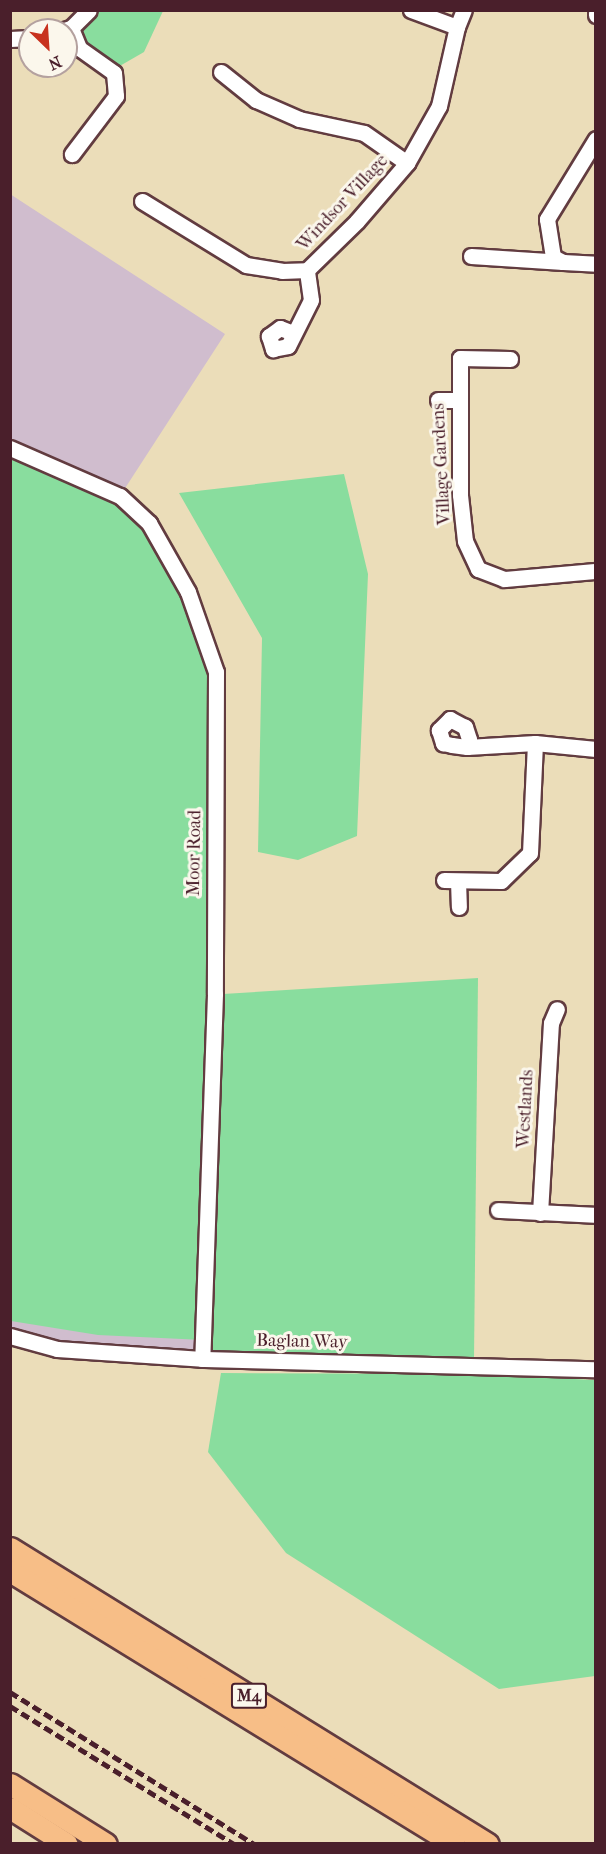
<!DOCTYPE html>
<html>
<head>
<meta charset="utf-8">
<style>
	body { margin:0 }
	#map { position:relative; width:606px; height:1854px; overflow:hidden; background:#ebddb9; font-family:"IM FELL French Canon",serif }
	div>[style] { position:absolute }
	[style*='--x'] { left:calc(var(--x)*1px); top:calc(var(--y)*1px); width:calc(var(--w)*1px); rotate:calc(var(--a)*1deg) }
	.industrial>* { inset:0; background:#d0bdce }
	.green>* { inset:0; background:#89dd9e }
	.roads { filter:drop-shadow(2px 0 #623c40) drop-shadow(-2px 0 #623c40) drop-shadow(0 2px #623c40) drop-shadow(0 -2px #623c40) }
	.minor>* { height:15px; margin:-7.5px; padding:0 7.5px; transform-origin:7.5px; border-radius:7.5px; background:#fff }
	.highway>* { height:21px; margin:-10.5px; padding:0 10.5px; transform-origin:10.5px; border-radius:10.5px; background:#f7be87 }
	.rail>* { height:4.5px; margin-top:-2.25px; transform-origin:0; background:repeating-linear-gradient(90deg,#4a1f2b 0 9px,transparent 0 13.5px) }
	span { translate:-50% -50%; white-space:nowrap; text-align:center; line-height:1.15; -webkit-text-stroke:6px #fbf7ec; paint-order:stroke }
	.shield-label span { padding:2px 4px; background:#fbf7ec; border:2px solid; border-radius:4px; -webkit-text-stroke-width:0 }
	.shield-label { font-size:16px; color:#4a1f2b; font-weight:700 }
	.street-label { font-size:18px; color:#4a1f2b }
	.frame { position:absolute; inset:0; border:12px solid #4a1f2b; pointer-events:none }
	.north { position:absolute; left:18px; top:18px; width:60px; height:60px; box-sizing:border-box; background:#fbf7ec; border:2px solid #b4a19f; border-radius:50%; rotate:155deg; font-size:16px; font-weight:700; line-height:24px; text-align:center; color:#4a1f2b }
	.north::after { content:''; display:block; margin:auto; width:21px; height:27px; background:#c8321e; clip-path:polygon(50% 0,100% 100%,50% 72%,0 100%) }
</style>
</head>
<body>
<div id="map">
	<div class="industrial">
		<i style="clip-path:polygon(10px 194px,225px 334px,120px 496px,202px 1359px,11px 1336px)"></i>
	</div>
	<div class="green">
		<i style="clip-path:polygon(99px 11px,163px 11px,144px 52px,118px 67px,88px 45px,80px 28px)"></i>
		<i style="clip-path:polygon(11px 448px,120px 496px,149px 523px,216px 672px,203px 1340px,98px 1335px,11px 1321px)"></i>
		<i style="clip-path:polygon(344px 474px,368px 574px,357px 836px,298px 860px,258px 852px,262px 638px,179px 493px)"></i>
		<i style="clip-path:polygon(478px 978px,474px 1359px,210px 1354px,223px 994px)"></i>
		<i style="clip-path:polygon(221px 1373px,474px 1374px,595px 1380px,595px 1676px,499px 1689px,286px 1553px,208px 1452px)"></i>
	</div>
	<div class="roads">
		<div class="minor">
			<i style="--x:411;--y:10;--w:49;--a:20.3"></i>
			<i style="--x:596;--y:13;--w:2;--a:90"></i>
			<i style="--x:71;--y:28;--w:22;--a:68"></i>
			<i style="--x:79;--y:48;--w:43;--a:35.5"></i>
			<i style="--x:114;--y:73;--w:23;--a:85"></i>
			<i style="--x:116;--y:96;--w:73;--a:127.2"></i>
			<i style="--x:64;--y:30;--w:7;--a:-16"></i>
			<i style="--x:71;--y:28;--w:25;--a:-45"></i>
			<i style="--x:10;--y:39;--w:20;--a:-3"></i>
			<i style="--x:221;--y:72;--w:45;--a:38.7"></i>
			<i style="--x:256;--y:100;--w:47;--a:23.8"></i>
			<i style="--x:299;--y:119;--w:66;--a:12.2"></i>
			<i style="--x:364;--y:133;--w:52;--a:34.9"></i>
			<i style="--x:596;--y:139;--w:94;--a:121.5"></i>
			<i style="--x:547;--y:219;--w:38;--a:81"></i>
			<i style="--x:553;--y:257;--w:11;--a:27"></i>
			<i style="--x:563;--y:262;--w:33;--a:3"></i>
			<i style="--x:142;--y:201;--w:122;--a:31.6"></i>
			<i style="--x:246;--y:265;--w:36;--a:9"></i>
			<i style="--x:282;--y:271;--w:25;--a:-2"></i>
			<i style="--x:307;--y:270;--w:70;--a:-44.4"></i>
			<i style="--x:357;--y:221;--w:77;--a:-49.2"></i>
			<i style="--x:407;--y:163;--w:65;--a:-60.7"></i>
			<i style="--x:439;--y:106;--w:81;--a:-77.2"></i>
			<i style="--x:457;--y:27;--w:18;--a:-68"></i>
			<i style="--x:471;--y:256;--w:92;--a:3.7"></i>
			<i style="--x:293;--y:333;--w:14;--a:-159"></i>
			<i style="--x:280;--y:328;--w:14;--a:144"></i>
			<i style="--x:269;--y:336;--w:14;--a:73"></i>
			<i style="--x:273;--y:349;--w:15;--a:-11"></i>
			<i style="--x:288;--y:346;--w:51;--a:-63.4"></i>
			<i style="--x:311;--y:300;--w:30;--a:-98"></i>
			<i style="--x:510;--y:359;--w:50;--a:-178.9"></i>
			<i style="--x:460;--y:358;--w:137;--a:90"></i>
			<i style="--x:460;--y:495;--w:46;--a:83.8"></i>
			<i style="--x:465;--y:541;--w:31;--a:65"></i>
			<i style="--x:478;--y:569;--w:28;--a:21"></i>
			<i style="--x:504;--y:579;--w:92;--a:-5"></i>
			<i style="--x:438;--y:400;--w:20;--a:0"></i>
			<i style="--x:10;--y:448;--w:120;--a:23.6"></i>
			<i style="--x:120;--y:496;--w:40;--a:43"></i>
			<i style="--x:149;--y:523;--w:79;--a:60.5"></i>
			<i style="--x:188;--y:592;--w:85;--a:70.7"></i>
			<i style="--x:216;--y:672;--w:322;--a:90.2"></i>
			<i style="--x:215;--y:994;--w:365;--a:92"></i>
			<i style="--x:467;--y:747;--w:8;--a:-76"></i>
			<i style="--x:469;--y:739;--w:13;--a:-108"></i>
			<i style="--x:465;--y:727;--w:17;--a:-152"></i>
			<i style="--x:450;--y:719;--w:16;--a:135"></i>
			<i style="--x:439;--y:730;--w:14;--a:73"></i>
			<i style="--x:443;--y:743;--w:9;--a:13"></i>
			<i style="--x:452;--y:745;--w:15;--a:8"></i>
			<i style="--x:467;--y:747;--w:68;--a:-3.4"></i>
			<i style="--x:535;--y:743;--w:61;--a:5.6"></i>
			<i style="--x:444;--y:880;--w:57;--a:1"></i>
			<i style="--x:501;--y:881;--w:40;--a:-44"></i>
			<i style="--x:530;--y:853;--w:110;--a:-87.4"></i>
			<i style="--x:458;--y:881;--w:26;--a:88"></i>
			<i style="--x:498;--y:1210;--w:98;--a:2.9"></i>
			<i style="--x:540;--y:1213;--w:190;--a:-86.7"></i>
			<i style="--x:551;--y:1023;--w:15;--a:-67"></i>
			<i style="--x:10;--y:1336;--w:49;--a:15.5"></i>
			<i style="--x:57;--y:1349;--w:145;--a:3.9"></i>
			<i style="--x:202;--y:1359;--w:394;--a:1.5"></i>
		</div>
		<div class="highway">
			<i style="--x:10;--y:1548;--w:562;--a:31.77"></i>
			<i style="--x:10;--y:1571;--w:521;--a:31.59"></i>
			<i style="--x:10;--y:1784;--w:113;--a:32"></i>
			<i style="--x:10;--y:1808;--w:67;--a:32.3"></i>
		</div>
	</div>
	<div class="rail">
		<i style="--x:10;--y:1692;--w:287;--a:31.9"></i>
		<i style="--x:10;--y:1706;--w:263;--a:31.6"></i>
	</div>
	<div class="shield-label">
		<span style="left:249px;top:1696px">M4</span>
	</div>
	<div class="street-label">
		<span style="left:343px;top:203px;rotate:-47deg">Windsor Village</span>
		<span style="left:442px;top:464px;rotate:-93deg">Village Gardens</span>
		<span style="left:195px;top:853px;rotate:-89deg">Moor Road</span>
		<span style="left:526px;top:1109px;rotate:-87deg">Westlands</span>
		<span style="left:302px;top:1342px;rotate:1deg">Baglan Way</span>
	</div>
	<div class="frame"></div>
	<div class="north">N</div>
</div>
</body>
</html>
